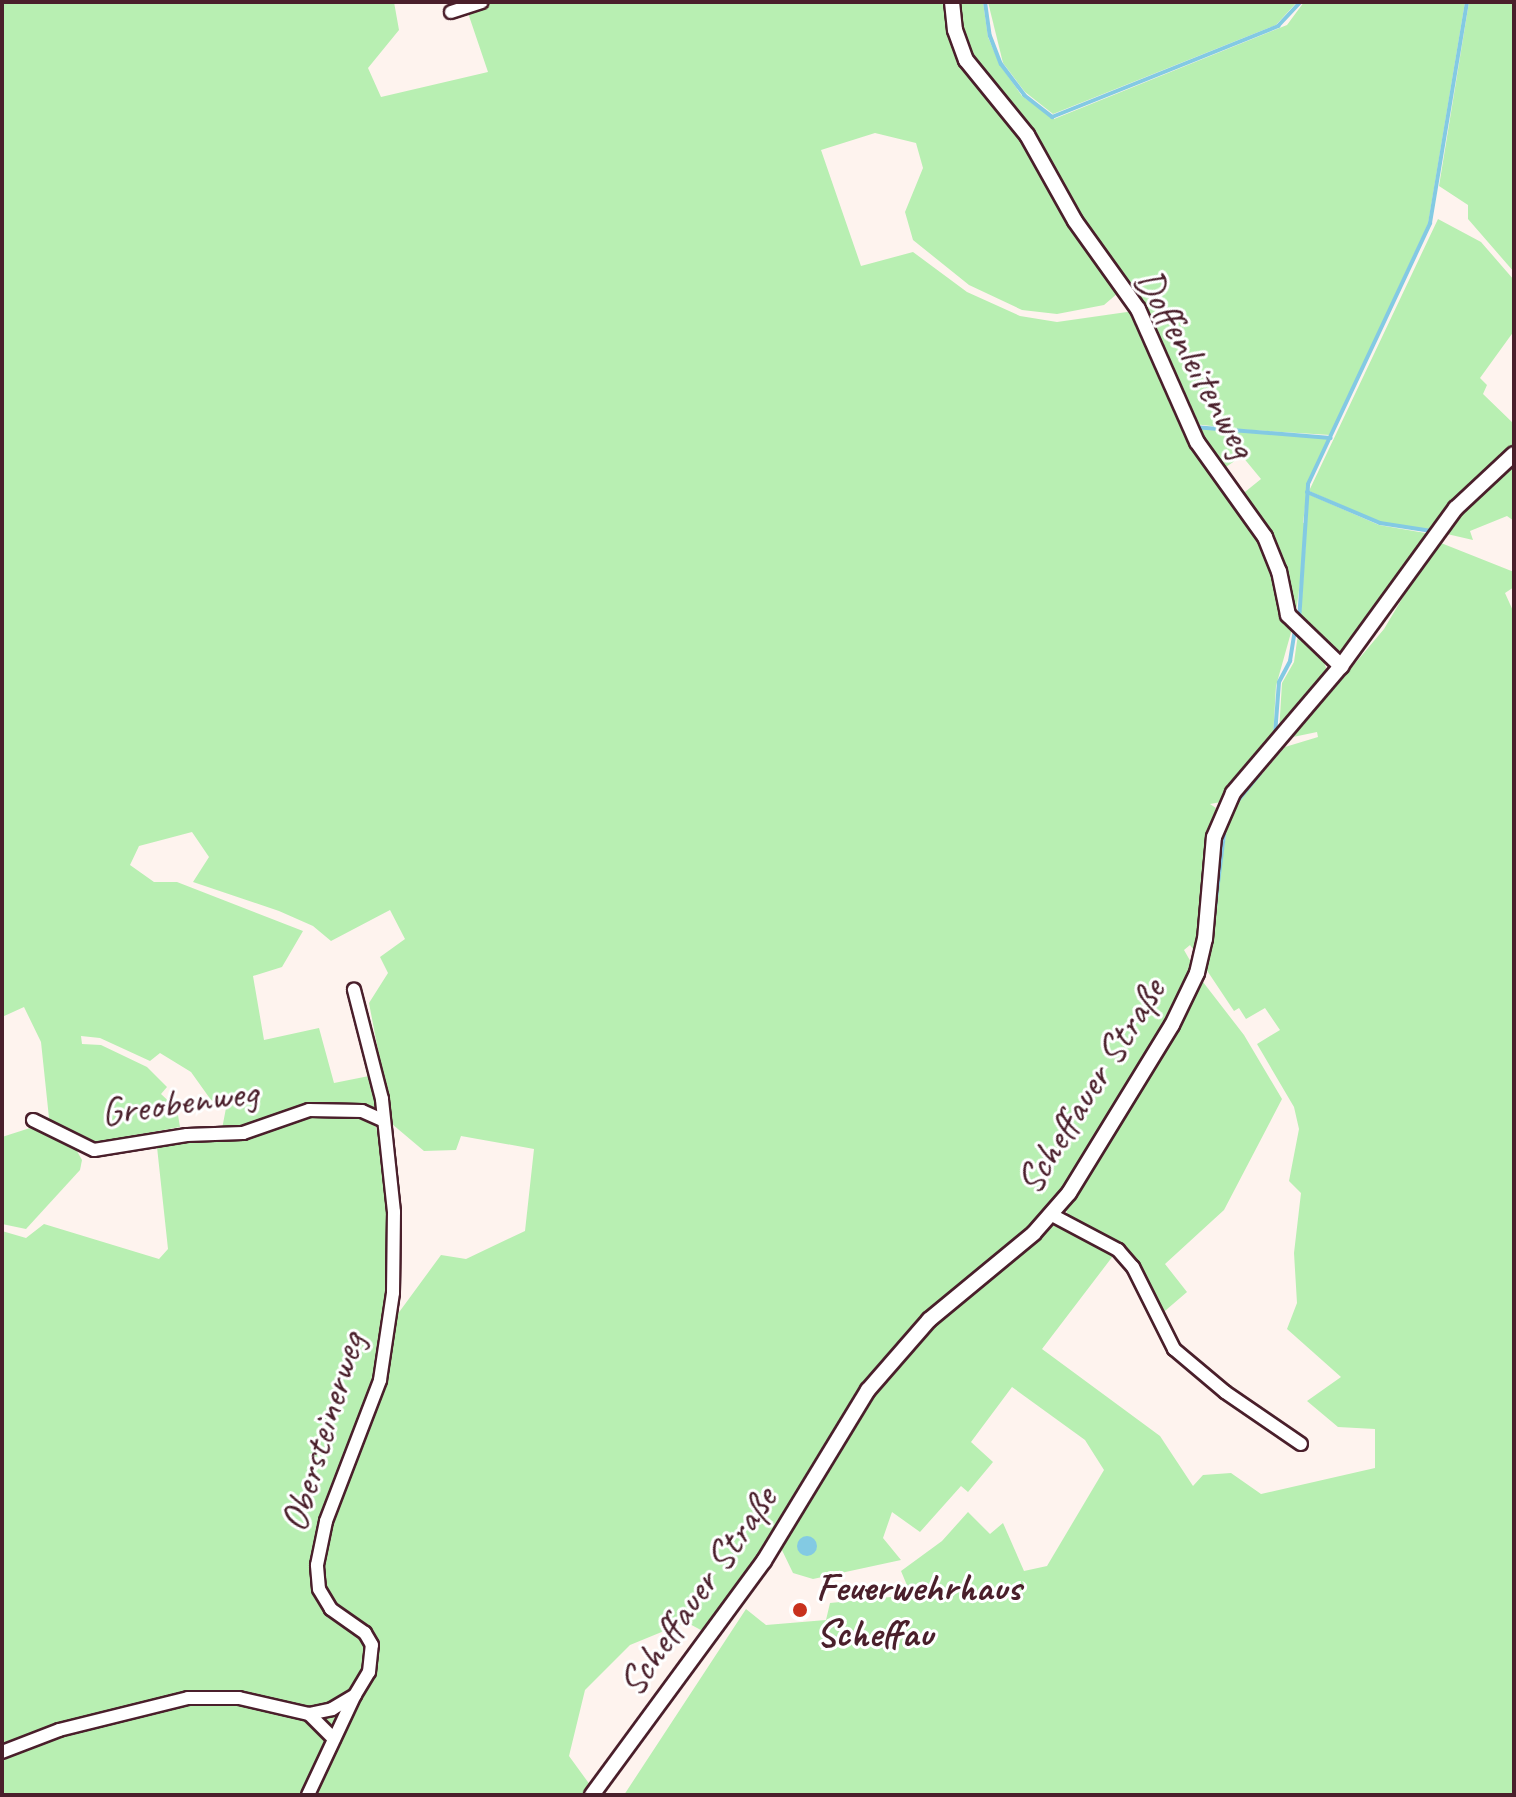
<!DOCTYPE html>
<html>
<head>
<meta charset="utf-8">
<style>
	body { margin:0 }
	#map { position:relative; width:1516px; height:1797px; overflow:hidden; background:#fef3ee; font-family:Caveat,sans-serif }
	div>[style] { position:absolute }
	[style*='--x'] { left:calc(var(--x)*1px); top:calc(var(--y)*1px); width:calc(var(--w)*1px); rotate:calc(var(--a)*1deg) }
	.green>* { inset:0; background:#b8efb2 }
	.water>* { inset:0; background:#83cae3 }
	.round { border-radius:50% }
	.stream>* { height:4px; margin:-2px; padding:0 2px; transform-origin:2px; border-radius:2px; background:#83cae3 }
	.roads { filter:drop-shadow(2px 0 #4a1f2b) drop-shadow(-2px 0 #4a1f2b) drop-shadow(0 2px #4a1f2b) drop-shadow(0 -2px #4a1f2b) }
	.minor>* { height:12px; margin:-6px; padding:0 6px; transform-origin:6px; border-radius:6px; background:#fff }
	.tertiary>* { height:14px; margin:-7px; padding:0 7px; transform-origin:7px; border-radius:7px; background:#fff }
	.dots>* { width:22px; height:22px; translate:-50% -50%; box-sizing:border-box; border:4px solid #fff; border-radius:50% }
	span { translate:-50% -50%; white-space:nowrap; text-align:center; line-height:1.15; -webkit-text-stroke:6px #fff; paint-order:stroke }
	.street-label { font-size:40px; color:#4a1f2b }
	.poi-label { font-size:40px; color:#4a1f2b; font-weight:700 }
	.left { translate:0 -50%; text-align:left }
	.frame { position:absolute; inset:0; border:4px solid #4a1f2b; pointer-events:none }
</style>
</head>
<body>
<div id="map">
	<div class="green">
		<i style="clip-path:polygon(2px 2px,394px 2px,399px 30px,368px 68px,381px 97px,488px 72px,467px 10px,495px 2px,947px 2px,963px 63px,993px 108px,1034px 151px,1118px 293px,1104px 305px,1057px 314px,1022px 310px,969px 285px,913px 240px,905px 212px,923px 168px,916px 143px,875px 133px,821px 150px,861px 266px,913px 252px,967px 292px,1020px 316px,1057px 322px,1134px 311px,1194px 443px,1251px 520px,1276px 570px,1283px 617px,1292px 629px,1276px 686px,1273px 738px,1221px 802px,1210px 804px,1216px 808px,1208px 832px,1196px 953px,1190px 945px,1184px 950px,1192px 964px,1133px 1082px,1049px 1211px,941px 1301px,876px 1369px,710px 1635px,686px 1622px,630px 1645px,585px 1690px,569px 1756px,593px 1789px,589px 1795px,2px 1794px,2px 1755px,84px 1727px,183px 1703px,216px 1700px,304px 1720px,308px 1709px,211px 1691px,84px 1717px,2px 1746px,2px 1231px,26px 1238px,44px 1224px,159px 1259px,168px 1249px,157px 1147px,185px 1140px,243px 1137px,314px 1113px,339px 1112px,375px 1124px,386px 1162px,392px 1227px,385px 1328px,359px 1431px,318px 1535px,313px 1590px,324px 1583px,324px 1545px,364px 1439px,397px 1315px,441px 1255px,466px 1259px,525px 1231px,534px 1149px,461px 1136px,456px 1150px,424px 1151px,392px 1124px,369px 1003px,388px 973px,380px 957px,405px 939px,390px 910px,331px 941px,313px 926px,279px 911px,193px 882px,209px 857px,192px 832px,139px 846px,130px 865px,154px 882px,177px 882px,303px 931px,282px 967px,253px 976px,264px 1040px,319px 1028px,334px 1083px,374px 1075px,379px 1105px,371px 1109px,318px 1105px,245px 1129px,222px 1129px,226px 1108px,211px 1100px,191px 1072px,160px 1053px,150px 1061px,100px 1038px,81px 1036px,82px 1044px,101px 1045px,147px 1067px,167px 1087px,161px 1094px,177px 1109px,180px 1127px,125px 1137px,119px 1144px,100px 1144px,72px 1137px,54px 1128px,49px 1118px,41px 1042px,24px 1007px,2px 1017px)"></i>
		<i style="clip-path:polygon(955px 2px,983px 2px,988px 37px,1000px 65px,1022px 96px,1054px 119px,1287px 25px,1304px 2px,1465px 2px,1428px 224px,1330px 435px,1235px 429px,1329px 438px,1308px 483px,1303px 523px,1307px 522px,1308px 494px,1379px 525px,1431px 534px,1342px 654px,1300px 626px,1306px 538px,1295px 620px,1240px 496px,1261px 479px,1242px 456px,1220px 471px,1195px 429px,1220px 427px,1194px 424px,1149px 318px,987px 86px,959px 32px)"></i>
		<i style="clip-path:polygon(988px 2px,1297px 2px,1276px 25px,1053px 114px,1025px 92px,1003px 63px)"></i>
		<i style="clip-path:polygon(1469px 2px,1514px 2px,1514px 272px,1468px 219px,1468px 205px,1439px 186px)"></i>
		<i style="clip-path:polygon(1438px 219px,1481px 242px,1514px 280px,1514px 331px,1480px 378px,1487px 385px,1483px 394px,1514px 424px,1514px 449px,1433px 530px,1380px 522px,1309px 491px)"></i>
		<i style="clip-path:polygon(1514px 458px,1514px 521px,1507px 516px,1470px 531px,1473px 540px,1447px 534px,1446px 527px)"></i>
		<i style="clip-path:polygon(1441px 543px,1514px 572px,1514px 587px,1505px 593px,1514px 613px,1514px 1795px,624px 1795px,746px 1609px,766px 1625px,826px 1620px,830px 1603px,911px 1595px,901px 1571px,942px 1541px,968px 1512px,990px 1534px,1003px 1523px,1024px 1571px,1047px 1566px,1104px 1470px,1085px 1440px,1012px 1387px,971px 1442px,993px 1462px,968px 1492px,961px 1486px,920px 1532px,892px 1512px,883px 1538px,901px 1560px,813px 1579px,793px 1573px,779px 1544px,842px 1438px,905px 1351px,1049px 1226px,1060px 1225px,1116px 1252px,1042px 1349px,1160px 1436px,1193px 1486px,1203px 1475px,1231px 1473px,1261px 1494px,1375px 1468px,1375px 1429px,1338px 1427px,1307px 1401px,1341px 1377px,1287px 1329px,1297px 1303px,1294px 1253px,1301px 1193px,1289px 1181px,1299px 1129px,1294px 1107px,1257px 1044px,1280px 1030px,1265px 1008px,1246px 1019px,1239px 1008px,1234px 1011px,1206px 969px,1227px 828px,1239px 801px,1285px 747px,1318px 737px,1317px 732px,1293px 737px,1384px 629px,1434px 545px)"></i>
		<i style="clip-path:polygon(1298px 634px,1321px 653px,1328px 674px,1279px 732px,1282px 683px,1294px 662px)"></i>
		<i style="clip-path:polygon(1203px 982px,1244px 1035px,1282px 1099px,1224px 1210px,1165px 1264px,1187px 1292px,1159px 1316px,1122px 1249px,1070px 1220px,1065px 1208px)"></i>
		<i style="clip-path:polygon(30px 1128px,73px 1144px,82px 1160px,80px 1170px,26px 1229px,2px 1224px,2px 1137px)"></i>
	</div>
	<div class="water">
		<i class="round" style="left:797px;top:1536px;width:20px;height:20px"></i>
	</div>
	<div class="stream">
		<i style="--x:985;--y:2;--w:34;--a:82"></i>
		<i style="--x:990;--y:36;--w:30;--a:69"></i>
		<i style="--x:1001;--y:64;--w:39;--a:53"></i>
		<i style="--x:1024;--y:95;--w:36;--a:38"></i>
		<i style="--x:1052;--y:117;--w:244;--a:-21.9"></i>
		<i style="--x:1278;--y:26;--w:33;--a:-47"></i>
		<i style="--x:1194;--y:427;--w:137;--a:4.6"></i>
		<i style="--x:1307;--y:492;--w:79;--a:23"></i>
		<i style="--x:1380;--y:523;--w:52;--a:8.9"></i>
		<i style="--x:1299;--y:621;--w:137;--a:-86.2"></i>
		<i style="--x:1308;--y:484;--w:288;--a:-64.9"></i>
		<i style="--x:1430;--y:223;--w:224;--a:-80.5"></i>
		<i style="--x:1275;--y:735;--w:53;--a:-85.7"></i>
		<i style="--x:1279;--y:682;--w:24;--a:-62"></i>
		<i style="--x:1290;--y:661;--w:33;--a:-81"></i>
		<i style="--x:1236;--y:803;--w:38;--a:-51"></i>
		<i style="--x:1212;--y:932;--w:107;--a:-83"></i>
	</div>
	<div class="roads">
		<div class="minor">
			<i style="--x:451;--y:12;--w:32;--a:-18"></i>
			<i style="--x:33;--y:1120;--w:68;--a:26.2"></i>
			<i style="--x:94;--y:1150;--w:94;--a:-9.2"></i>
			<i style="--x:187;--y:1135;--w:56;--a:-2"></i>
			<i style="--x:243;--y:1133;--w:70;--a:-19.2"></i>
			<i style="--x:309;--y:1110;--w:53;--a:1.1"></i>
			<i style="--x:362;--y:1111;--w:24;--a:24"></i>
			<i style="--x:1052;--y:1215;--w:75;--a:27.9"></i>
			<i style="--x:1118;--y:1250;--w:23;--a:49"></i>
			<i style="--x:1133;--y:1267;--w:92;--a:63.4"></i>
			<i style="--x:1174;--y:1349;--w:67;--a:40.1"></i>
			<i style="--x:1225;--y:1392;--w:92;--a:34.4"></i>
			<i style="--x:309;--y:1714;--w:35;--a:45"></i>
			<i style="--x:2;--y:1752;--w:61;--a:-21.1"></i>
			<i style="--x:59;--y:1730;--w:133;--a:-13.9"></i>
			<i style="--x:188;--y:1698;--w:51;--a:0"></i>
			<i style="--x:239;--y:1698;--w:72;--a:12.9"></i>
			<i style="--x:309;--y:1714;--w:24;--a:-12"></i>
			<i style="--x:332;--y:1709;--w:27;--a:-31"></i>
			<i style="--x:355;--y:1695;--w:27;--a:-59"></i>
			<i style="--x:369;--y:1672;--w:27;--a:-84"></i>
			<i style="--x:372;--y:1645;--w:14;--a:-120"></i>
			<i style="--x:365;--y:1633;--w:42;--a:-144.8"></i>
			<i style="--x:331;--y:1609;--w:23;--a:-121"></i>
			<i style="--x:319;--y:1589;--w:24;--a:-95"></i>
			<i style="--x:317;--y:1565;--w:45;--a:-78.4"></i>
			<i style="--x:326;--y:1521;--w:151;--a:-69"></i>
			<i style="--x:380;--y:1380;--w:88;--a:-81.5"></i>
			<i style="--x:393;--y:1293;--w:81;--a:-89.3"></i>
			<i style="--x:394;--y:1212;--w:114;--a:-96.1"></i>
			<i style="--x:382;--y:1099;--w:113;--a:-104.4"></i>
			<i style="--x:308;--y:1795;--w:108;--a:-64.9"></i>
		</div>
		<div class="tertiary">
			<i style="--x:952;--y:2;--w:28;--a:84"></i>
			<i style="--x:955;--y:30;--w:32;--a:70"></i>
			<i style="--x:966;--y:60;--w:97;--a:50.9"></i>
			<i style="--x:1027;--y:135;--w:98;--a:60.8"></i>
			<i style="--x:1075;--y:221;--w:108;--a:54.4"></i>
			<i style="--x:1138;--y:309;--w:145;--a:66.1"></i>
			<i style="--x:1197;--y:442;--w:117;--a:54.4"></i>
			<i style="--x:1265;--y:537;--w:37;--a:68"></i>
			<i style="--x:1279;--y:571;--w:45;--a:78.4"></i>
			<i style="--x:1288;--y:615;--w:74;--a:43.9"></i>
			<i style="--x:592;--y:1795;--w:290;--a:-53.7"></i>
			<i style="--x:764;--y:1561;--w:200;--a:-58.7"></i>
			<i style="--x:868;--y:1390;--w:93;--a:-48.9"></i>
			<i style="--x:929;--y:1320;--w:136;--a:-39.6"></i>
			<i style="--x:1034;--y:1233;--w:53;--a:-48.8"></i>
			<i style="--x:1069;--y:1193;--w:197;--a:-58.5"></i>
			<i style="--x:1172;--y:1025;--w:58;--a:-64.3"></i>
			<i style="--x:1197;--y:973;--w:35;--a:-77"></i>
			<i style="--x:1205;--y:939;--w:102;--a:-85"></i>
			<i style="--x:1214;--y:837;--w:48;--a:-66.6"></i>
			<i style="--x:1233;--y:793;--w:167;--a:-49.6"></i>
			<i style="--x:1341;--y:666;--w:195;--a:-54"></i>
			<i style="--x:1456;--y:508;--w:79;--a:-43"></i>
		</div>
	</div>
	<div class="dots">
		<i style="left:800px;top:1610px;background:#c8321e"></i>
	</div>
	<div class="street-label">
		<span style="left:1196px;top:363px;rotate:61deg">Doffenleitenweg</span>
		<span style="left:1090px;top:1086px;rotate:-58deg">Scheffauer Straße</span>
		<span style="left:179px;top:1102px;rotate:-8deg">Greobenweg</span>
		<span style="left:322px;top:1432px;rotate:-73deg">Obersteinerweg</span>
		<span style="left:697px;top:1591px;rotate:-55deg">Scheffauer Straße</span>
	</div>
	<div class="poi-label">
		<span class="left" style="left:816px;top:1610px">Feuerwehrhaus<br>Scheffau</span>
	</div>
	<div class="frame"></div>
</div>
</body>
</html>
